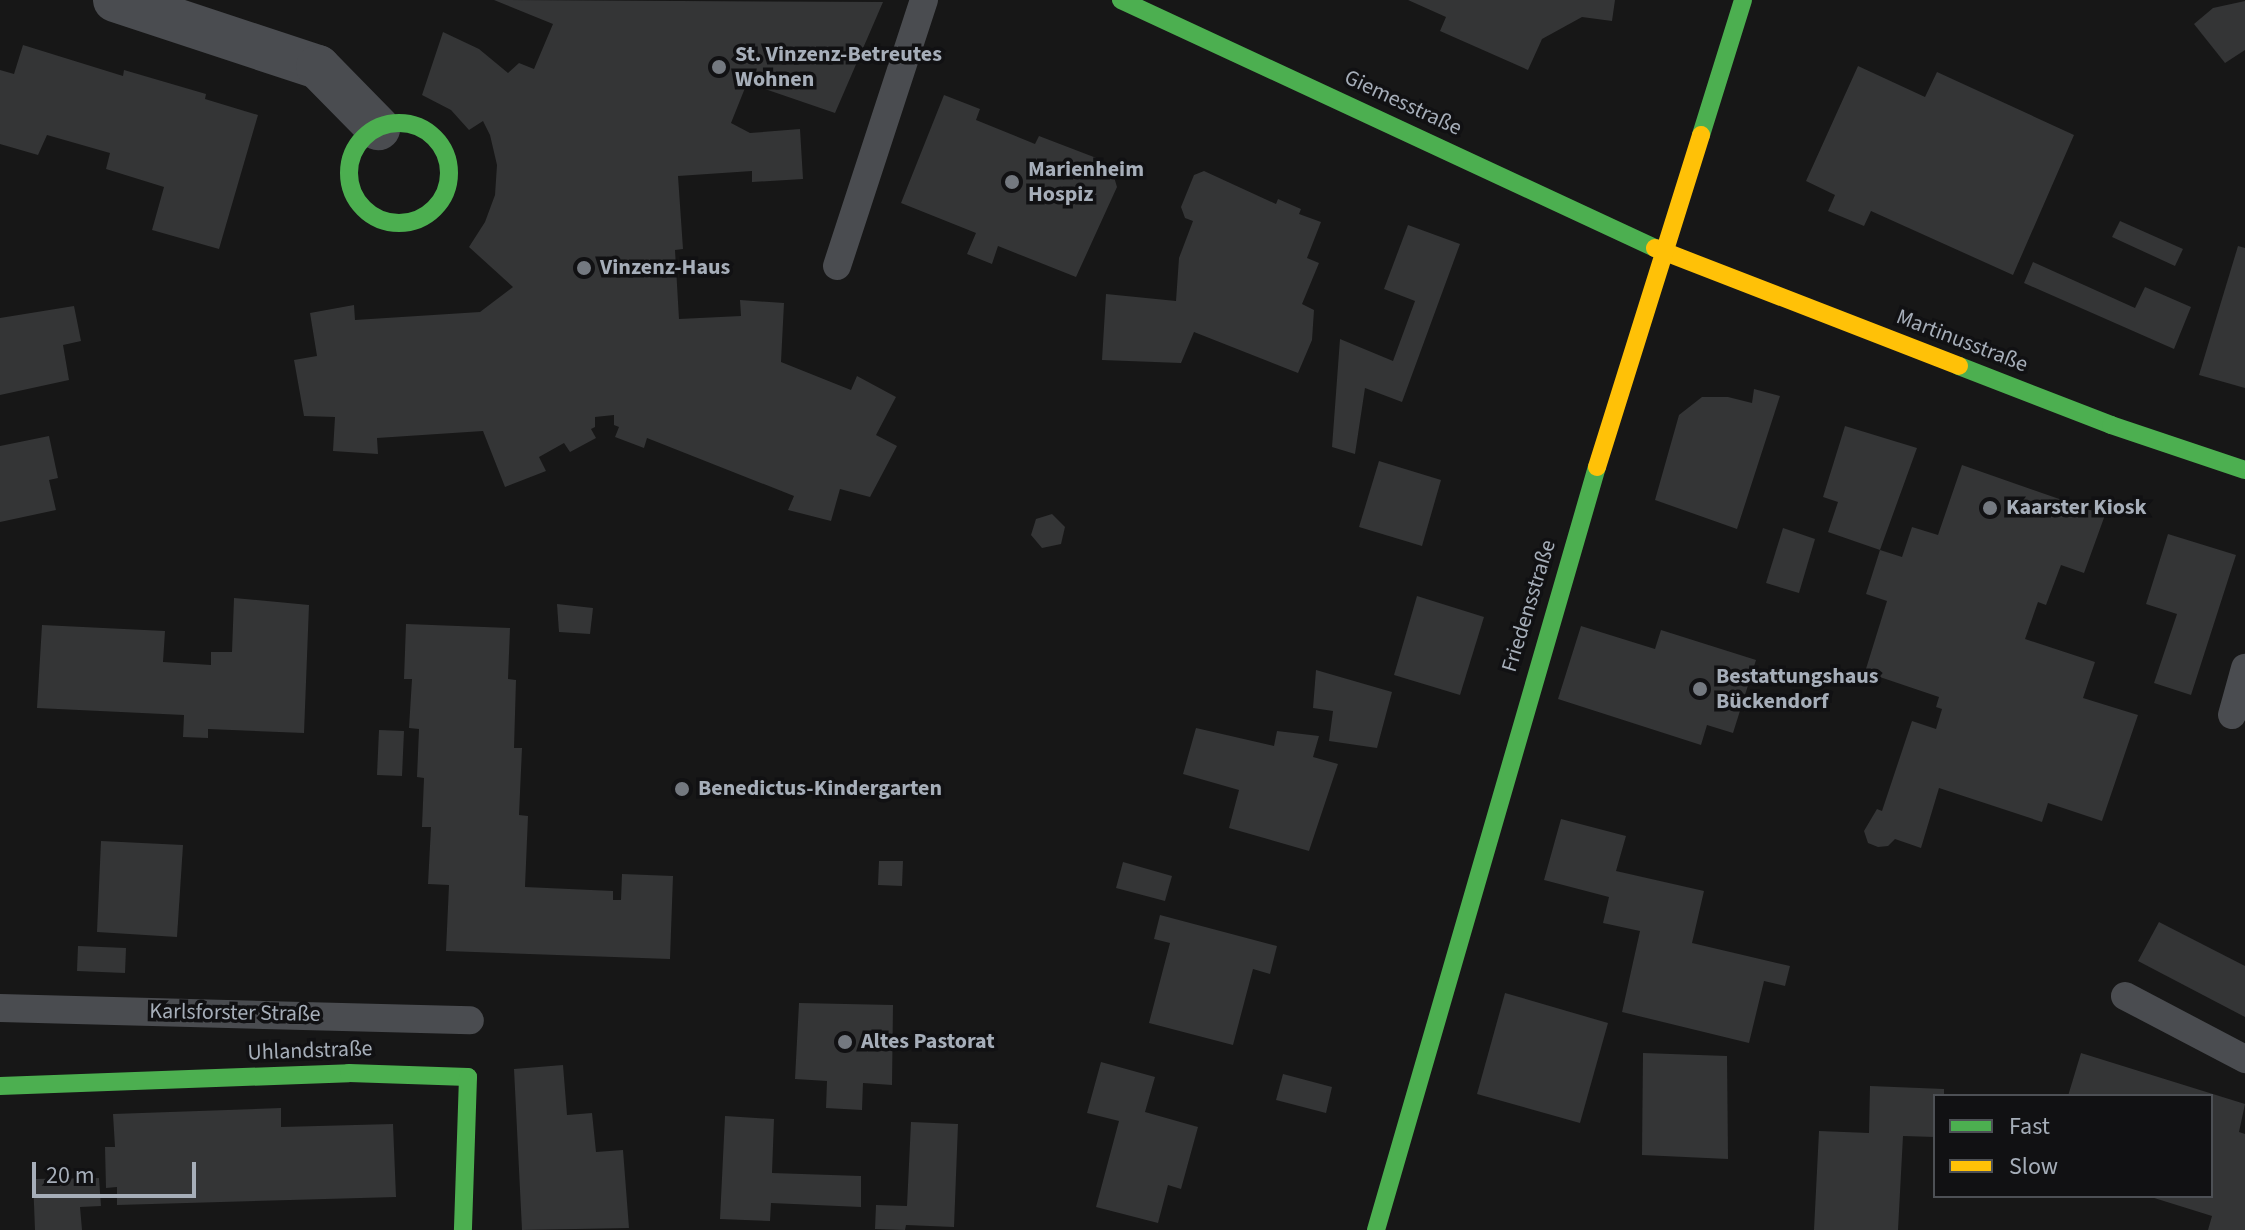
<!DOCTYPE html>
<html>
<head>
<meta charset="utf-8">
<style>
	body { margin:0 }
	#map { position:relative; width:2245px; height:1230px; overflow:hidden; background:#171717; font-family:"Source Sans 3",sans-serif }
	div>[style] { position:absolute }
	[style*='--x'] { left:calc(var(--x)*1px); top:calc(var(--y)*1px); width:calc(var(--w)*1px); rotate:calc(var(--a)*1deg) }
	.building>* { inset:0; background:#343536 }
	.lane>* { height:28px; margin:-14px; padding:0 14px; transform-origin:14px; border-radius:14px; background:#4a4c50 }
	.street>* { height:44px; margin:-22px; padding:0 22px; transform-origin:22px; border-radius:22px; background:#4a4c50 }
	.fast>* { height:18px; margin:-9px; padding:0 9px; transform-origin:9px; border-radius:9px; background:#4caf50 }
	.fast>.ring { margin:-9px; padding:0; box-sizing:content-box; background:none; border:18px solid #4caf50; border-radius:50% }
	.slow>* { height:18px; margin:-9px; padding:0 9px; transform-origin:9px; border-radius:9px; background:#ffc107 }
	.dots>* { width:22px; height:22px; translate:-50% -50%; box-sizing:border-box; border:4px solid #111113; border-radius:50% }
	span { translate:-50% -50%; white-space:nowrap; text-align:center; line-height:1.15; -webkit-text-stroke:7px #111113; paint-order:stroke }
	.poi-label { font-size:22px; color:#a6aeb9; font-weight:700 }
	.left { translate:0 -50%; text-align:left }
	.street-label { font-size:22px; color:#a6aeb9 }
	.legend { position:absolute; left:1933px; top:1094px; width:280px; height:104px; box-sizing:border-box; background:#111113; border:2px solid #4d5055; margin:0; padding:10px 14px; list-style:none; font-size:24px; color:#a6aeb9 }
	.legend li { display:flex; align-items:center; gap:16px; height:40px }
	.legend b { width:40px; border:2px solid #4d5055 }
	.scale { position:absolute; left:32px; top:1162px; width:164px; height:36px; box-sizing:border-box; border:4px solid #a6aeb9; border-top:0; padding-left:10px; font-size:24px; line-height:28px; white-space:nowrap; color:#a6aeb9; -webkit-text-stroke:6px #111113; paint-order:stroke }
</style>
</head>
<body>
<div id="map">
	<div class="building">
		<i style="clip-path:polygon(494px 0,883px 2px,835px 113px,747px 83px,731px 123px,750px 133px,800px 129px,803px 179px,752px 182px,752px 171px,678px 176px,683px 249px,675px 250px,679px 319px,741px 316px,740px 300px,784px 303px,781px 362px,851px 390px,857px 376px,896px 397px,876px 435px,897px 446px,870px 497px,840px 489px,831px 521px,788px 510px,794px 496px,647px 438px,644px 448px,615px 437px,619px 427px,614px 425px,614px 415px,595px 417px,595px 427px,591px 429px,596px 438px,570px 452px,564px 443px,539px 457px,546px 471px,505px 487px,483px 431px,377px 438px,378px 454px,333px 451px,335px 417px,304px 416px,294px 360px,317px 356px,310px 313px,354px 305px,355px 320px,480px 312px,513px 287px,469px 247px,485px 222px,495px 195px,497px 165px,490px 135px,483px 121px,469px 130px,451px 110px,422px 95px,443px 32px,479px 49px,508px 73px,519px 63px,534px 69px,553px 24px)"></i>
		<i style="clip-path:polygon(1408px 0,1615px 0,1612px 21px,1582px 17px,1542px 39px,1528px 70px,1440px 31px,1446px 17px)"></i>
		<i style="clip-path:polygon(2245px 1px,2245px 50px,2225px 63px,2194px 24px,2213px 8px)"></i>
		<i style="clip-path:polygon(23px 45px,123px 76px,124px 70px,206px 94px,205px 99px,258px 115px,219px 249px,152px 230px,164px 187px,106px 169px,110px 153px,47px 135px,38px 155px,0 144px,0 70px,14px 74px)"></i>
		<i style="clip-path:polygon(1858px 66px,1925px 97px,1937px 72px,2074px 135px,2013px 275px,1871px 211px,1864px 226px,1828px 211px,1835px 195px,1806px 181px)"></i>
		<i style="clip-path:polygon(944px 95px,980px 109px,976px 120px,1035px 144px,1039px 136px,1099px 159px,1094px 169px,1114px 177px,1117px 187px,1076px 277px,998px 246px,992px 264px,967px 254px,976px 233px,901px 203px)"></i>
		<i style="clip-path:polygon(1204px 171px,1276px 204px,1278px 199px,1301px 209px,1299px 214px,1321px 222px,1307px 258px,1319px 263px,1302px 304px,1314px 310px,1312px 340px,1298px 373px,1194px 332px,1181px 363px,1102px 360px,1106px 294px,1176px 301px,1179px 258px,1193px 221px,1185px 218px,1181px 207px,1194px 175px)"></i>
		<i style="clip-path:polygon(2120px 221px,2183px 249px,2175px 266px,2112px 237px)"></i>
		<i style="clip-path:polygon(1408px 225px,1460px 244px,1402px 402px,1365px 388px,1355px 454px,1332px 447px,1340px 339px,1393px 361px,1415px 301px,1384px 289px)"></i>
		<i style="clip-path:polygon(2238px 246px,2245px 248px,2245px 388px,2199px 375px)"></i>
		<i style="clip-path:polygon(2033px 262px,2135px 308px,2145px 287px,2191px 307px,2174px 349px,2024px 283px)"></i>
		<i style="clip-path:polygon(74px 306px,81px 341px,63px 345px,69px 380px,0 395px,0 318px)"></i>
		<i style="clip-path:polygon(1754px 389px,1780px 396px,1737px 529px,1655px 500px,1679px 415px,1702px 397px,1728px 397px,1752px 403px)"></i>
		<i style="clip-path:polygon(1845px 426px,1917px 448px,1880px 550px,1828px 532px,1838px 502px,1823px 497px)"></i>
		<i style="clip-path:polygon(49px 436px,58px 478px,49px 480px,56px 510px,0 522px,0 446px)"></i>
		<i style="clip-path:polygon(1379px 461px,1441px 480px,1422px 546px,1359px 527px)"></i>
		<i style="clip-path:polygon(1962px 465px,2105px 515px,2084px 573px,2061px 565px,2046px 605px,2038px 602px,2025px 639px,2095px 662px,2083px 698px,2138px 715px,2102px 821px,2048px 803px,2042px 822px,1939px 788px,1921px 848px,1895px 839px,1888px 846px,1878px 847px,1868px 843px,1864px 831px,1877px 809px,1882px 811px,1912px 721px,1936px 729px,1942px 709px,1936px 707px,1939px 697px,1865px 672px,1887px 601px,1866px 594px,1880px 550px,1902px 557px,1912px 527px,1938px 535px)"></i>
		<i style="clip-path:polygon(1052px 514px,1065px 527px,1061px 544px,1042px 548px,1031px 535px,1036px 519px)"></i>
		<i style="clip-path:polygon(1783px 528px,1815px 539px,1799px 593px,1766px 583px)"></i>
		<i style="clip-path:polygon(2168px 534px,2236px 555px,2191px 695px,2154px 683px,2177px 614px,2146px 604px)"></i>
		<i style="clip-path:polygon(1417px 596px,1484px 617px,1460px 695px,1394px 675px)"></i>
		<i style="clip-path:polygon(234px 598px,309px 605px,304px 733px,208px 729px,208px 738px,183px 737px,184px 715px,37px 708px,42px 625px,165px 631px,163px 662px,211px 665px,211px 652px,232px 652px)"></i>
		<i style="clip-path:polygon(557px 604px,593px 608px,590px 634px,559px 632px)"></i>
		<i style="clip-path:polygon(406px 624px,510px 628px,508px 679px,516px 680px,514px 748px,522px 748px,519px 815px,528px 816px,525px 887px,613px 891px,613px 900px,621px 900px,622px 874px,673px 876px,670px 959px,446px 951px,449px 885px,428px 884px,431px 827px,422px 827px,424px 778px,417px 777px,419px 729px,409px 728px,412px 679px,404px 679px)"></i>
		<i style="clip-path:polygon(1581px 626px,1655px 649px,1661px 630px,1756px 660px,1733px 733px,1707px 725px,1701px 745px,1558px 699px)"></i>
		<i style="clip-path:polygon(1316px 670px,1392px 692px,1377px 748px,1329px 741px,1333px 711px,1313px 708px)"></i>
		<i style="clip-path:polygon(1196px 728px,1274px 746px,1277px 731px,1319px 736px,1313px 757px,1338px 764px,1309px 851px,1229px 828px,1239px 790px,1183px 774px)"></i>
		<i style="clip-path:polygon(379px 730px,404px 731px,402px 776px,377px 775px)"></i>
		<i style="clip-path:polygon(1561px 819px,1626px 836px,1616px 871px,1704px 891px,1692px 943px,1790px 966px,1785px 986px,1764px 981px,1749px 1043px,1622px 1012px,1640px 931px,1603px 923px,1609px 897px,1544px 880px)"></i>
		<i style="clip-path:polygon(101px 841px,183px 845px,177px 937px,97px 932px)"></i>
		<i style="clip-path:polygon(879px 861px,903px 861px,902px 886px,878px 885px)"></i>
		<i style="clip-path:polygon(1123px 862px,1172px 876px,1165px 901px,1116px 888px)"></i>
		<i style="clip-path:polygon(1160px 915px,1277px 946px,1270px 974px,1253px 969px,1233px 1045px,1149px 1023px,1170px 943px,1154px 939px)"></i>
		<i style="clip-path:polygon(2159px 922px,2245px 966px,2245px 1017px,2138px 961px)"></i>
		<i style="clip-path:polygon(78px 946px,126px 948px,125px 973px,77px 971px)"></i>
		<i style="clip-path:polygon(1505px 993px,1608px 1023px,1580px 1123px,1477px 1094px)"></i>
		<i style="clip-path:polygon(799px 1003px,893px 1005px,892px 1085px,863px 1083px,862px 1110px,826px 1108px,827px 1081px,795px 1079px)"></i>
		<i style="clip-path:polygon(1643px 1053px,1727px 1056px,1728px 1159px,1642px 1155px)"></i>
		<i style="clip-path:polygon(2081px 1053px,2245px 1104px,2239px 1132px,2245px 1134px,2245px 1230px,2208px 1230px,2212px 1216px,2151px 1197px,2211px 1196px,2211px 1096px,2068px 1096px)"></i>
		<i style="clip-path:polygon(1101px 1062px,1155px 1077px,1145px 1112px,1198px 1127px,1181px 1189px,1168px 1185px,1158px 1223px,1096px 1207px,1119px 1121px,1087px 1113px)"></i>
		<i style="clip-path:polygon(563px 1065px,567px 1115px,592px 1113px,596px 1152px,623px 1150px,629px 1228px,522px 1230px,514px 1069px)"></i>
		<i style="clip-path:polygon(1283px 1074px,1332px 1087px,1326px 1113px,1276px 1100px)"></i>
		<i style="clip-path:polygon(1870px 1086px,1944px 1089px,1944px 1096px,1935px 1096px,1935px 1137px,1903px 1136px,1898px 1230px,1814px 1230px,1819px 1131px,1869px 1133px)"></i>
		<i style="clip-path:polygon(281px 1108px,281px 1127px,393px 1124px,396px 1197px,117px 1205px,117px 1187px,106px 1188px,105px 1147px,115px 1147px,113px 1114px)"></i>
		<i style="clip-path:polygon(725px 1116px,774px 1119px,772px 1173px,861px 1176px,861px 1207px,771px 1203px,770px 1221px,720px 1219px)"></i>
		<i style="clip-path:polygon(911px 1122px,958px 1124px,954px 1227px,906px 1225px,905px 1230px,875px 1229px,876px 1205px,907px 1206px)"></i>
		<i style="clip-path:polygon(99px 1178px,101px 1206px,80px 1207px,82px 1230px,35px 1230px,33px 1179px)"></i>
	</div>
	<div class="lane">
		<i style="--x:837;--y:266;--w:280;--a:-71.9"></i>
		<i style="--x:2232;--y:715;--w:49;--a:-74.5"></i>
		<i style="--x:2125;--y:996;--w:136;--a:27.7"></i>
		<i style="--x:0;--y:1008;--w:470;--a:1.5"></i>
	</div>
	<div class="street">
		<i style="--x:115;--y:0;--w:214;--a:18.3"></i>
		<i style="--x:318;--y:67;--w:86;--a:45.5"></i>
	</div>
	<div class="fast">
		<i style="--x:1121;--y:0;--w:589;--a:24.91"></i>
		<i class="ring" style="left:349px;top:123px;width:82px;height:82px"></i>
		<i style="--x:1701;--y:135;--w:141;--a:-72.7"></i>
		<i style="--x:1959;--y:366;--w:163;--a:21.2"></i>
		<i style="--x:2111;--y:425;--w:141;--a:18.6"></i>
		<i style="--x:0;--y:1086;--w:349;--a:-2.1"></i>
		<i style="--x:349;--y:1073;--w:119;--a:1.9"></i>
		<i style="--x:468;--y:1077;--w:153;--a:91.9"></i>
		<i style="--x:1376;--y:1230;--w:794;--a:-73.85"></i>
	</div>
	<div class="slow">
		<i style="--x:1655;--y:248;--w:326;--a:21.2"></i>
		<i style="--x:1597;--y:467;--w:348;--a:-72.6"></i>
	</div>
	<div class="dots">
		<i style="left:719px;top:67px;background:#747980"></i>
		<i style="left:1012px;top:182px;background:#747980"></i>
		<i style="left:584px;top:268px;background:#747980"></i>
		<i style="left:1990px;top:508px;background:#747980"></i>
		<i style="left:1700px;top:689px;background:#747980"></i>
		<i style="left:682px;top:789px;background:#747980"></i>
		<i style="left:845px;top:1042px;background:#747980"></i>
	</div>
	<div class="poi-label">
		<span class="left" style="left:735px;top:67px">St. Vinzenz-Betreutes<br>Wohnen</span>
		<span class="left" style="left:1028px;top:182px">Marienheim<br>Hospiz</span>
		<span class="left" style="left:600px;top:268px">Vinzenz-Haus</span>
		<span class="left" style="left:2006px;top:508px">Kaarster Kiosk</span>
		<span class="left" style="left:1716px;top:689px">Bestattungshaus<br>Bückendorf</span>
		<span class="left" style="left:698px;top:789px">Benedictus-Kindergarten</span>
		<span class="left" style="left:861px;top:1042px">Altes Pastorat</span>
	</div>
	<div class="street-label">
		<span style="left:1403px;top:103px;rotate:25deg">Giemesstraße</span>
		<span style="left:1962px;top:341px;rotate:21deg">Martinusstraße</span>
		<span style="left:1529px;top:606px;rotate:-73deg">Friedensstraße</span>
		<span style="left:235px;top:1013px;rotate:1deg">Karlsforster Straße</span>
		<span style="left:310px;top:1051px;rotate:-2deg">Uhlandstraße</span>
	</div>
	<ul class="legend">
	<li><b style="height:10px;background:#4caf50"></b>Fast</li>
	<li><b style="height:10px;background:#ffc107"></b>Slow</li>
	</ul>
	<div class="scale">20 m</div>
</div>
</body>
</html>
